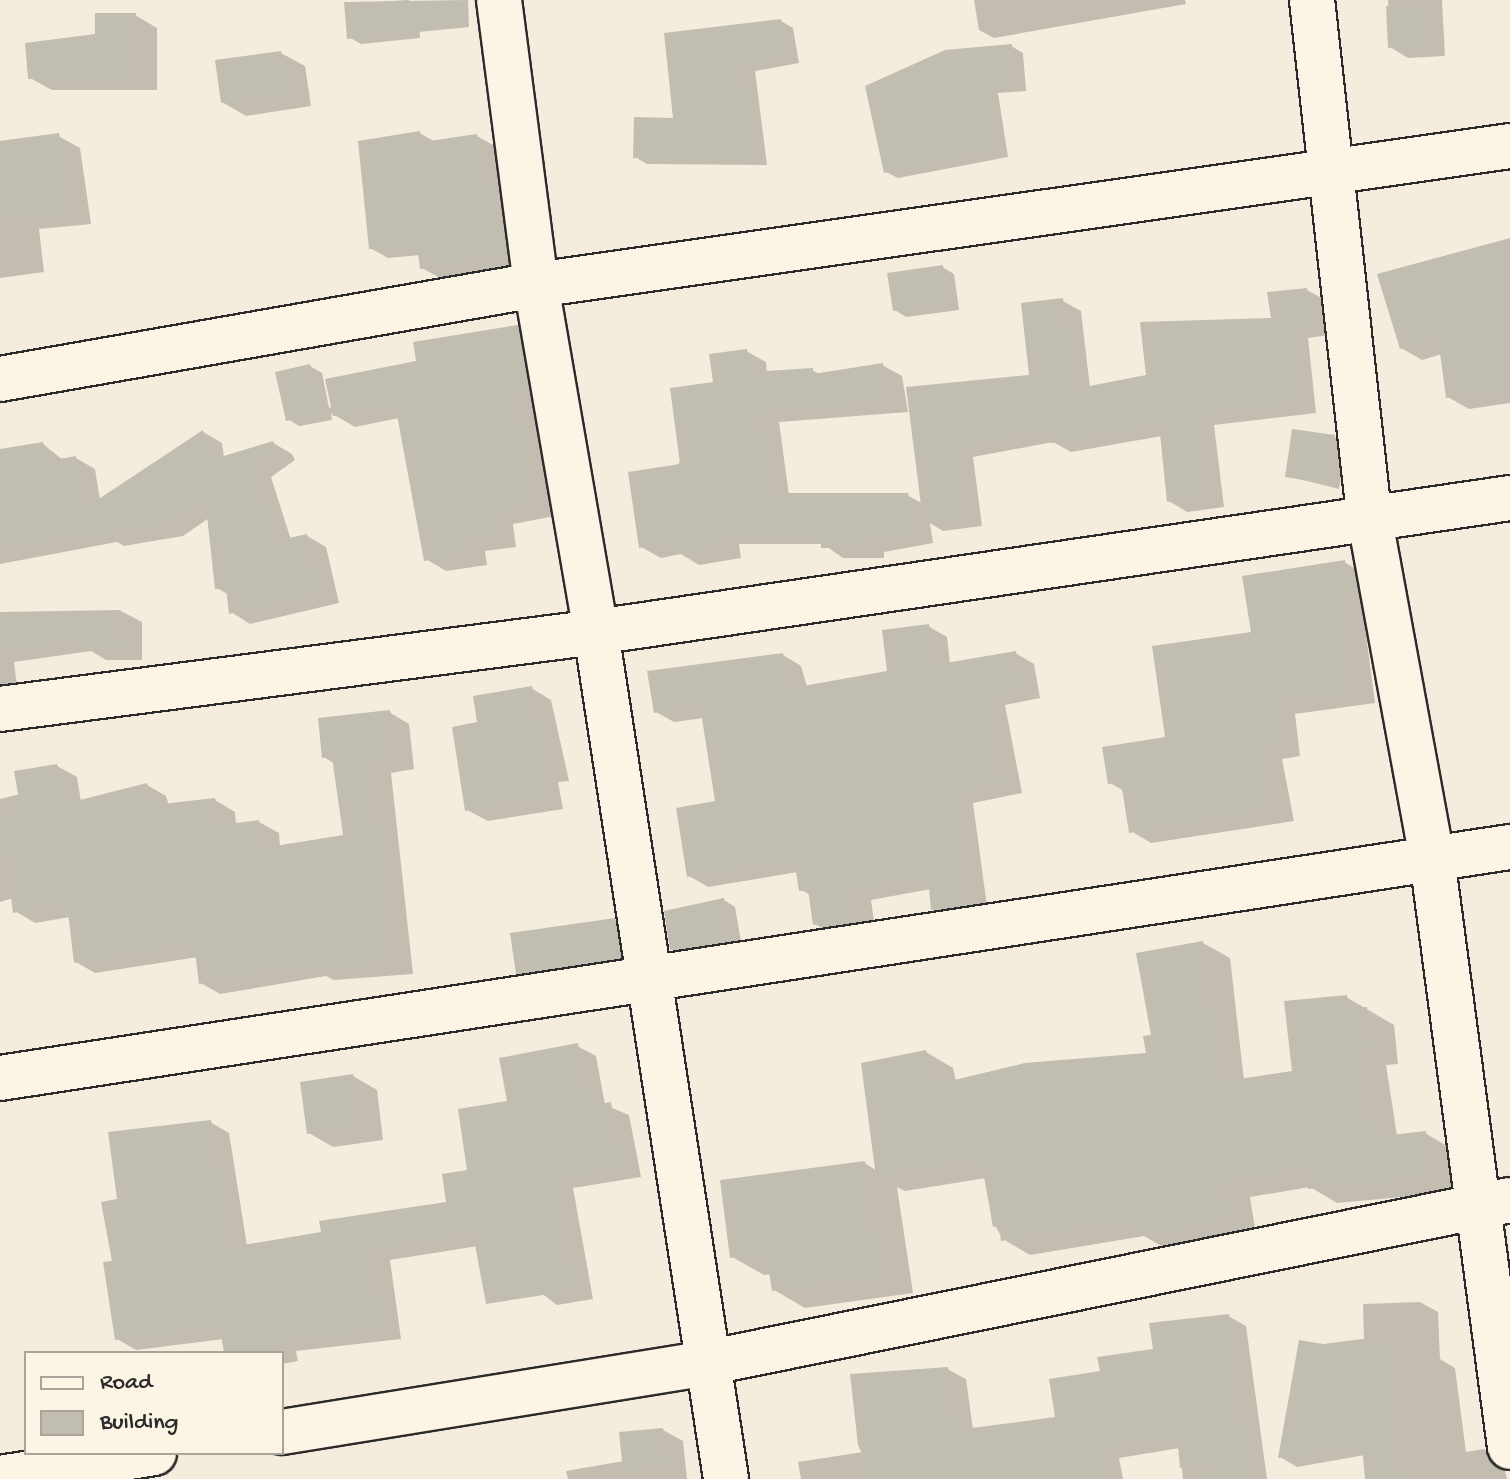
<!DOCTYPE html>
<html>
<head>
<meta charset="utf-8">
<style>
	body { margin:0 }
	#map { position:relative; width:1510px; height:1479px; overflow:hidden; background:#f4edde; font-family:"Gochi Hand",sans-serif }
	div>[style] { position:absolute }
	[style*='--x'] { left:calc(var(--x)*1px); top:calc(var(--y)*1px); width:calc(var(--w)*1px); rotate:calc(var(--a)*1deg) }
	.shadow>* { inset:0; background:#0003 }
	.building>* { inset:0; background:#c2bdb1 }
	.roads { filter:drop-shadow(2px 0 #2b2b2b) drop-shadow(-2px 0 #2b2b2b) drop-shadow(0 2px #2b2b2b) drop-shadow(0 -2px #2b2b2b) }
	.minor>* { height:44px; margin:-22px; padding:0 22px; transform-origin:22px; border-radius:22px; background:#fcf5e5 }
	span { translate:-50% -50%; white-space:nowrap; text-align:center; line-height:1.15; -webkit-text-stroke:6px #fcf5e5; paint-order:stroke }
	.legend { position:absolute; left:24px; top:1351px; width:260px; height:104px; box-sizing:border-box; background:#fcf5e5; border:2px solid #a8a49b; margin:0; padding:10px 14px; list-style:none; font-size:24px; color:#2b2b2b }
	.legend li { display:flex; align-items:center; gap:16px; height:40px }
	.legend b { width:40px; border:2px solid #a8a49b }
</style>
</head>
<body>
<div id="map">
	<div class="shadow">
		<i style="clip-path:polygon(408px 0,418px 5px,420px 38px,361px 44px,349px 37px,346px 4px)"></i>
		<i style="clip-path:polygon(974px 0,1185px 0,1186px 4px,994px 38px,979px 30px)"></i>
		<i style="clip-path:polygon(1388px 0,1442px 0,1445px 56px,1408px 58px,1390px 47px)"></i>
		<i style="clip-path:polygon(135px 15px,157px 28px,157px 90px,52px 90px,30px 78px)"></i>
		<i style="clip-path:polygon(781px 21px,793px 28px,799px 63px,755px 71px,767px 165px,647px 164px,635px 157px)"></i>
		<i style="clip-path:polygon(1011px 46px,1023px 53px,1026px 91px,998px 93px,1008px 157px,898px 178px,886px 172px)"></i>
		<i style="clip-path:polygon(281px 53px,305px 66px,311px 106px,246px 116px,222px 102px)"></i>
		<i style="clip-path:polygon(419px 133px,436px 142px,477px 136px,495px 146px,524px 264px,440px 278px,422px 268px,420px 255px,388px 258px,370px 248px)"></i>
		<i style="clip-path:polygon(58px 136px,80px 148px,91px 224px,39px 229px,44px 272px,0 278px,0 143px)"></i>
		<i style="clip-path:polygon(1510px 240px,1510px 403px,1469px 409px,1448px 397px,1442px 354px,1422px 360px,1401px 348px,1379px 276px)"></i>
		<i style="clip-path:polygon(942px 267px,954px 274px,959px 310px,906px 317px,895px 310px)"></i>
		<i style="clip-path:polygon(1307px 290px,1325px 300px,1329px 335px,1308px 338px,1316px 413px,1214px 425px,1224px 507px,1187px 512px,1169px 501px,1162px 436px,1071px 452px,1053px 442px,973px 457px,982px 526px,943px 531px,930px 523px,933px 543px,884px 552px,884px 558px,843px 558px,823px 544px,739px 544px,741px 558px,699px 565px,681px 554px,661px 558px,641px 547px,715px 384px,746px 351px,766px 362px,767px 373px,812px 370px,821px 375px,882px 365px,902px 376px,908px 412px,779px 422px,789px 495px,907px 495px,923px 504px,908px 389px,1031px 377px,1063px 301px,1081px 311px,1090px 388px,1148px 377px,1273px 320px)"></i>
		<i style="clip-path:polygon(517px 327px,538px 339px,555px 516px,513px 524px,516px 547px,485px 551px,487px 565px,446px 571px,426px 559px,399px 418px,355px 427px,331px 413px,332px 420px,299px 426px,288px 419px,310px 366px,322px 373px,329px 408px,418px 362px)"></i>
		<i style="clip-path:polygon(203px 432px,222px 443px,224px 458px,273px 443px,292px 454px,295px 460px,271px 477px,291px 540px,307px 536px,326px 547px,339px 603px,250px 624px,231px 612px,229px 595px,217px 588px,209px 518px,183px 536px,124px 546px,117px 542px,0 564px,0 451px,43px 444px,63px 460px,76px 458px,95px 469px,100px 500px)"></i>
		<i style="clip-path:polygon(1334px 437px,1346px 444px,1339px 489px,1287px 476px)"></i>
		<i style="clip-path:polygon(1344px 562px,1365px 574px,1371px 611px,1363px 612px,1375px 703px,1295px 714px,1300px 756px,1282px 759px,1294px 821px,1151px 843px,1131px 831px,1124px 791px,1110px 783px,1167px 739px,1254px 634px)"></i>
		<i style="clip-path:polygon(123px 612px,142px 622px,142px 660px,106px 660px,91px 651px,14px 662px,18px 694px,0 704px,0 614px)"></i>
		<i style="clip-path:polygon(928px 626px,947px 637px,950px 664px,1015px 653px,1034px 664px,1040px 698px,1005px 705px,1022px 793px,973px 803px,988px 914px,951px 920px,933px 909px,931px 889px,871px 900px,875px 928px,834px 935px,815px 924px,811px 895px,801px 890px,798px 872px,708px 887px,689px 876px,717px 803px,704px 718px,674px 722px,656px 712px,783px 655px,801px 666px,807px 687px,890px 673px)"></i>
		<i style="clip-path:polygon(531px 688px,551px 700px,569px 781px,558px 782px,563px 809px,488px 821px,467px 810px,479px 723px)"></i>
		<i style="clip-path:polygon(389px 712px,409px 724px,414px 769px,391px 773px,413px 974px,334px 980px,326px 976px,220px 994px,201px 983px,198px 957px,95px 973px,76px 962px,70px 917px,35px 923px,15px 911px,13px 898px,0 902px,0 799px,20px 794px,57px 766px,77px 777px,81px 802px,147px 785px,166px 796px,169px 806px,215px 800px,235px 812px,236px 824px,259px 822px,279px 833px,280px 847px,345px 837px,335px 764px,324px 757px)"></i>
		<i style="clip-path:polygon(724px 900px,735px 907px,742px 947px,684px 956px,672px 949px)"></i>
		<i style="clip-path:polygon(614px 920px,638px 934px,644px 971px,542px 986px,518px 973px)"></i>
		<i style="clip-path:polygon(1203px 943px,1230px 958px,1244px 1080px,1295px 1072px,1346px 997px,1394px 1025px,1398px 1064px,1386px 1065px,1397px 1136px,1425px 1133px,1452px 1149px,1456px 1192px,1337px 1203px,1310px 1187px,1250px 1197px,1256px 1234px,1165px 1248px,1144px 1236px,1030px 1255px,1003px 1239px,995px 1226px,986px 1178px,905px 1191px,897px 1187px,913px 1293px,805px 1308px,774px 1290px,771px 1274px,764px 1275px,732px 1257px,865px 1163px,877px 1171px,926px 1052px,953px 1068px,956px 1081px,1148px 1055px)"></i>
		<i style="clip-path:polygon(577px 1046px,596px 1056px,605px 1105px,629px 1115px,641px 1177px,573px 1188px,593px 1299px,557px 1305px,478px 1246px,390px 1260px,401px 1339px,296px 1351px,298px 1361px,282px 1364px,282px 1353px,226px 1353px,224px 1339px,136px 1350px,117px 1339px,119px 1201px,210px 1122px,229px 1133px,247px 1246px,323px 1234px,449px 1204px,509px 1103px)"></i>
		<i style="clip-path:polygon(353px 1076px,377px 1090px,383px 1140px,333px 1147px,309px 1133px)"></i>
		<i style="clip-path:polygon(1420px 1302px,1438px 1312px,1440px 1359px,1455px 1368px,1466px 1452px,1484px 1449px,1502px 1459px,1507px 1479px,1367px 1479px,1365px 1455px,1297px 1467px,1280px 1457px,1323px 1346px,1364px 1341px,1363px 1304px)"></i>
		<i style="clip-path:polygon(1228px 1316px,1246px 1326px,1267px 1479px,1183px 1479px,1180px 1448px,1119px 1458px,1123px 1479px,801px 1479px,798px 1462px,863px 1452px,947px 1369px,966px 1379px,973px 1430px,1057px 1418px,1102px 1373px)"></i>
		<i style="clip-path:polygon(663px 1430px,683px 1441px,687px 1479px,568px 1479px,566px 1471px,624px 1461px)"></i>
	</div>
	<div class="building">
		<i style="clip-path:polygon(468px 0,469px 27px,347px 39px,344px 2px)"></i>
		<i style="clip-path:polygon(1422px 5px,1424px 46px,1388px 48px,1386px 6px)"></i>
		<i style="clip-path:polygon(95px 13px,136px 13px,136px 78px,28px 79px,25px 43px,95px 34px)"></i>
		<i style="clip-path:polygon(781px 19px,789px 57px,744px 65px,757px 159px,633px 158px,634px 117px,673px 118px,664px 33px)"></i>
		<i style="clip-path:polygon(1012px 44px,1015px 85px,988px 87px,998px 151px,884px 173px,865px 86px,945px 50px)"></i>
		<i style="clip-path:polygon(281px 51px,287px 93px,221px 103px,215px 60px)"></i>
		<i style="clip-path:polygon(420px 131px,422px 142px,477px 134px,485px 183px,497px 182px,507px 255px,420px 269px,417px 245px,369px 249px,358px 141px)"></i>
		<i style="clip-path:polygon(59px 133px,71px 213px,0 220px,0 141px)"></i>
		<i style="clip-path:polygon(1510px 238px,1510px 388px,1446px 398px,1438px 338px,1400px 349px,1377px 274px)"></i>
		<i style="clip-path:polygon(943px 265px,948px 304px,893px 311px,887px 273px)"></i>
		<i style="clip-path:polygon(1307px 288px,1312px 326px,1291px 328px,1298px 404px,1196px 415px,1206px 498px,1167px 502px,1159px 424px,1051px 443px,1049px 430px,956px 448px,964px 516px,923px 521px,906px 387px,1029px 375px,1021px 303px,1063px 298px,1074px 389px,1146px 375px,1140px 322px,1271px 318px,1267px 292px)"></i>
		<i style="clip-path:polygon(518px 325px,529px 392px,518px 394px,535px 505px,493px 513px,497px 536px,466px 541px,467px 554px,424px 561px,395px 404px,333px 416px,325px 379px,416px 361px,413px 342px)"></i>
		<i style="clip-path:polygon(747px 349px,750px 372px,813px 368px,813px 374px,883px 363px,889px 402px,760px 412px,772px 493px,908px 493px,914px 533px,865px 542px,865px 548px,821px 548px,821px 533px,720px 534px,723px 547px,678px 554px,675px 541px,639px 548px,628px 472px,680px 464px,670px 388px,713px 382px,709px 354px)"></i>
		<i style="clip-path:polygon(310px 364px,321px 414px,286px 421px,275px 372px)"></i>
		<i style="clip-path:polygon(1292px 429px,1335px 435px,1328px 484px,1285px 477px)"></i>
		<i style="clip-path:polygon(203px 430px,207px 461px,273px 441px,277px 449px,253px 465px,276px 541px,307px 534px,320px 592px,229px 614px,226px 588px,215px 589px,205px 497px,162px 526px,0 548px,0 449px,43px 442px,47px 461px,76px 456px,85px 508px)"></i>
		<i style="clip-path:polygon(1345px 560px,1351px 599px,1343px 601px,1355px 692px,1275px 703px,1280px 745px,1262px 748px,1274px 810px,1129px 833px,1121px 782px,1108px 784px,1102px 747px,1165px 737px,1152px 646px,1251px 632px,1242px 576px)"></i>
		<i style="clip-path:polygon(121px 610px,124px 650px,86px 651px,85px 640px,0 651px,0 612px)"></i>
		<i style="clip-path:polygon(929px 624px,934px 665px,1016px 651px,1022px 689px,988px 695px,1004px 783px,955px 793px,971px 904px,931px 910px,928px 877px,853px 890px,858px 918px,813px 925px,808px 890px,799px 891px,794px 860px,687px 877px,676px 808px,715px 801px,700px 706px,654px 713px,647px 671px,783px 653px,792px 688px,887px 671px,882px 630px)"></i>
		<i style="clip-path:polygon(532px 686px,550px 770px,539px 771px,544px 798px,465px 811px,452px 727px,477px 722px,473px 696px)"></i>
		<i style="clip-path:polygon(390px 710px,396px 758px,372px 762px,394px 963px,312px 970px,311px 965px,199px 984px,194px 944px,74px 963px,67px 904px,13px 913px,0 815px,21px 811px,14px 771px,57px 764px,64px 804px,147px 783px,153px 805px,215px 798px,219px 825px,259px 820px,263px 848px,343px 835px,332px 757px,322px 758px,318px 718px)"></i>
		<i style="clip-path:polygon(724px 898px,731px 941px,670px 950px,664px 911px)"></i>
		<i style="clip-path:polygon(615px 918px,621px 958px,516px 974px,510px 933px)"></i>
		<i style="clip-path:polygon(1203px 941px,1220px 1082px,1292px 1071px,1284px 1001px,1347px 995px,1348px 1009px,1367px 1007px,1372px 1049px,1360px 1051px,1373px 1137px,1426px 1131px,1430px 1177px,1308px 1189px,1304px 1169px,1224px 1182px,1230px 1219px,1136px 1237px,1131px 1219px,1001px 1241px,999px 1226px,993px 1227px,981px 1160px,876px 1177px,861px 1063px,926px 1050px,933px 1085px,1025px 1063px,1146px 1053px,1143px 1036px,1151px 1035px,1136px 953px)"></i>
		<i style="clip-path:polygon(578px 1043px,589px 1106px,611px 1102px,623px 1167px,555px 1178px,575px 1290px,486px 1304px,473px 1234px,372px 1250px,383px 1329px,278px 1341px,280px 1353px,224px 1353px,220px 1328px,115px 1340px,103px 1262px,112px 1261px,101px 1202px,117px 1199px,108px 1132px,211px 1120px,231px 1247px,321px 1232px,319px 1221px,446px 1202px,442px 1174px,467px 1170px,458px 1109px,507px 1101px,499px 1058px)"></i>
		<i style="clip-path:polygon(353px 1074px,360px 1127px,307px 1134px,300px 1082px)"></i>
		<i style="clip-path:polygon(865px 1161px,882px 1276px,772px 1291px,766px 1253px,730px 1258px,720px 1180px)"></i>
		<i style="clip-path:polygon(1229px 1314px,1250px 1479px,1214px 1479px,1213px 1464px,1180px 1468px,1177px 1436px,1102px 1448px,1107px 1479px,873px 1479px,858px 1445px,850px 1374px,948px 1367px,957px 1430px,1055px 1417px,1049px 1379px,1100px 1371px,1097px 1357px,1153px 1349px,1149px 1323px)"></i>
		<i style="clip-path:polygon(1386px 1336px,1402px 1479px,1365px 1479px,1362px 1444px,1278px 1458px,1299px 1340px,1323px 1344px)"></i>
		<i style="clip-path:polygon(663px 1428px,668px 1466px,623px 1471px,619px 1432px)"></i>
	</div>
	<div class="roads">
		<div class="minor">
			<i style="--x:499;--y:0;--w:287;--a:82.6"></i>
			<i style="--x:536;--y:285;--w:352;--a:80.2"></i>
			<i style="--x:596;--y:632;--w:857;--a:81.27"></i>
			<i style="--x:1312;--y:0;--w:518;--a:83.68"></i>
			<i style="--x:1369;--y:515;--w:349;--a:79.6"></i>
			<i style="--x:1432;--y:858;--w:594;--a:82.46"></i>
			<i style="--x:0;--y:379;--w:544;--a:-9.95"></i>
			<i style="--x:536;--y:285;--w:984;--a:-8.12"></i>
			<i style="--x:0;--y:709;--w:601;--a:-7.36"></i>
			<i style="--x:596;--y:632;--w:924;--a:-8.34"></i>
			<i style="--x:0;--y:1078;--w:1528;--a:-8.7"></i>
			<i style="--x:282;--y:1432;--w:430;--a:-9.2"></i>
			<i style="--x:706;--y:1363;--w:820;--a:-11.46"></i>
			<i style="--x:0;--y:1478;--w:156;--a:-9.2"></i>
		</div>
	</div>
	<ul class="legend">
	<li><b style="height:10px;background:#fcf5e5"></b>Road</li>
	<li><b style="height:22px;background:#c2bdb1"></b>Building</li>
	</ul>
</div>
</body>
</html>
